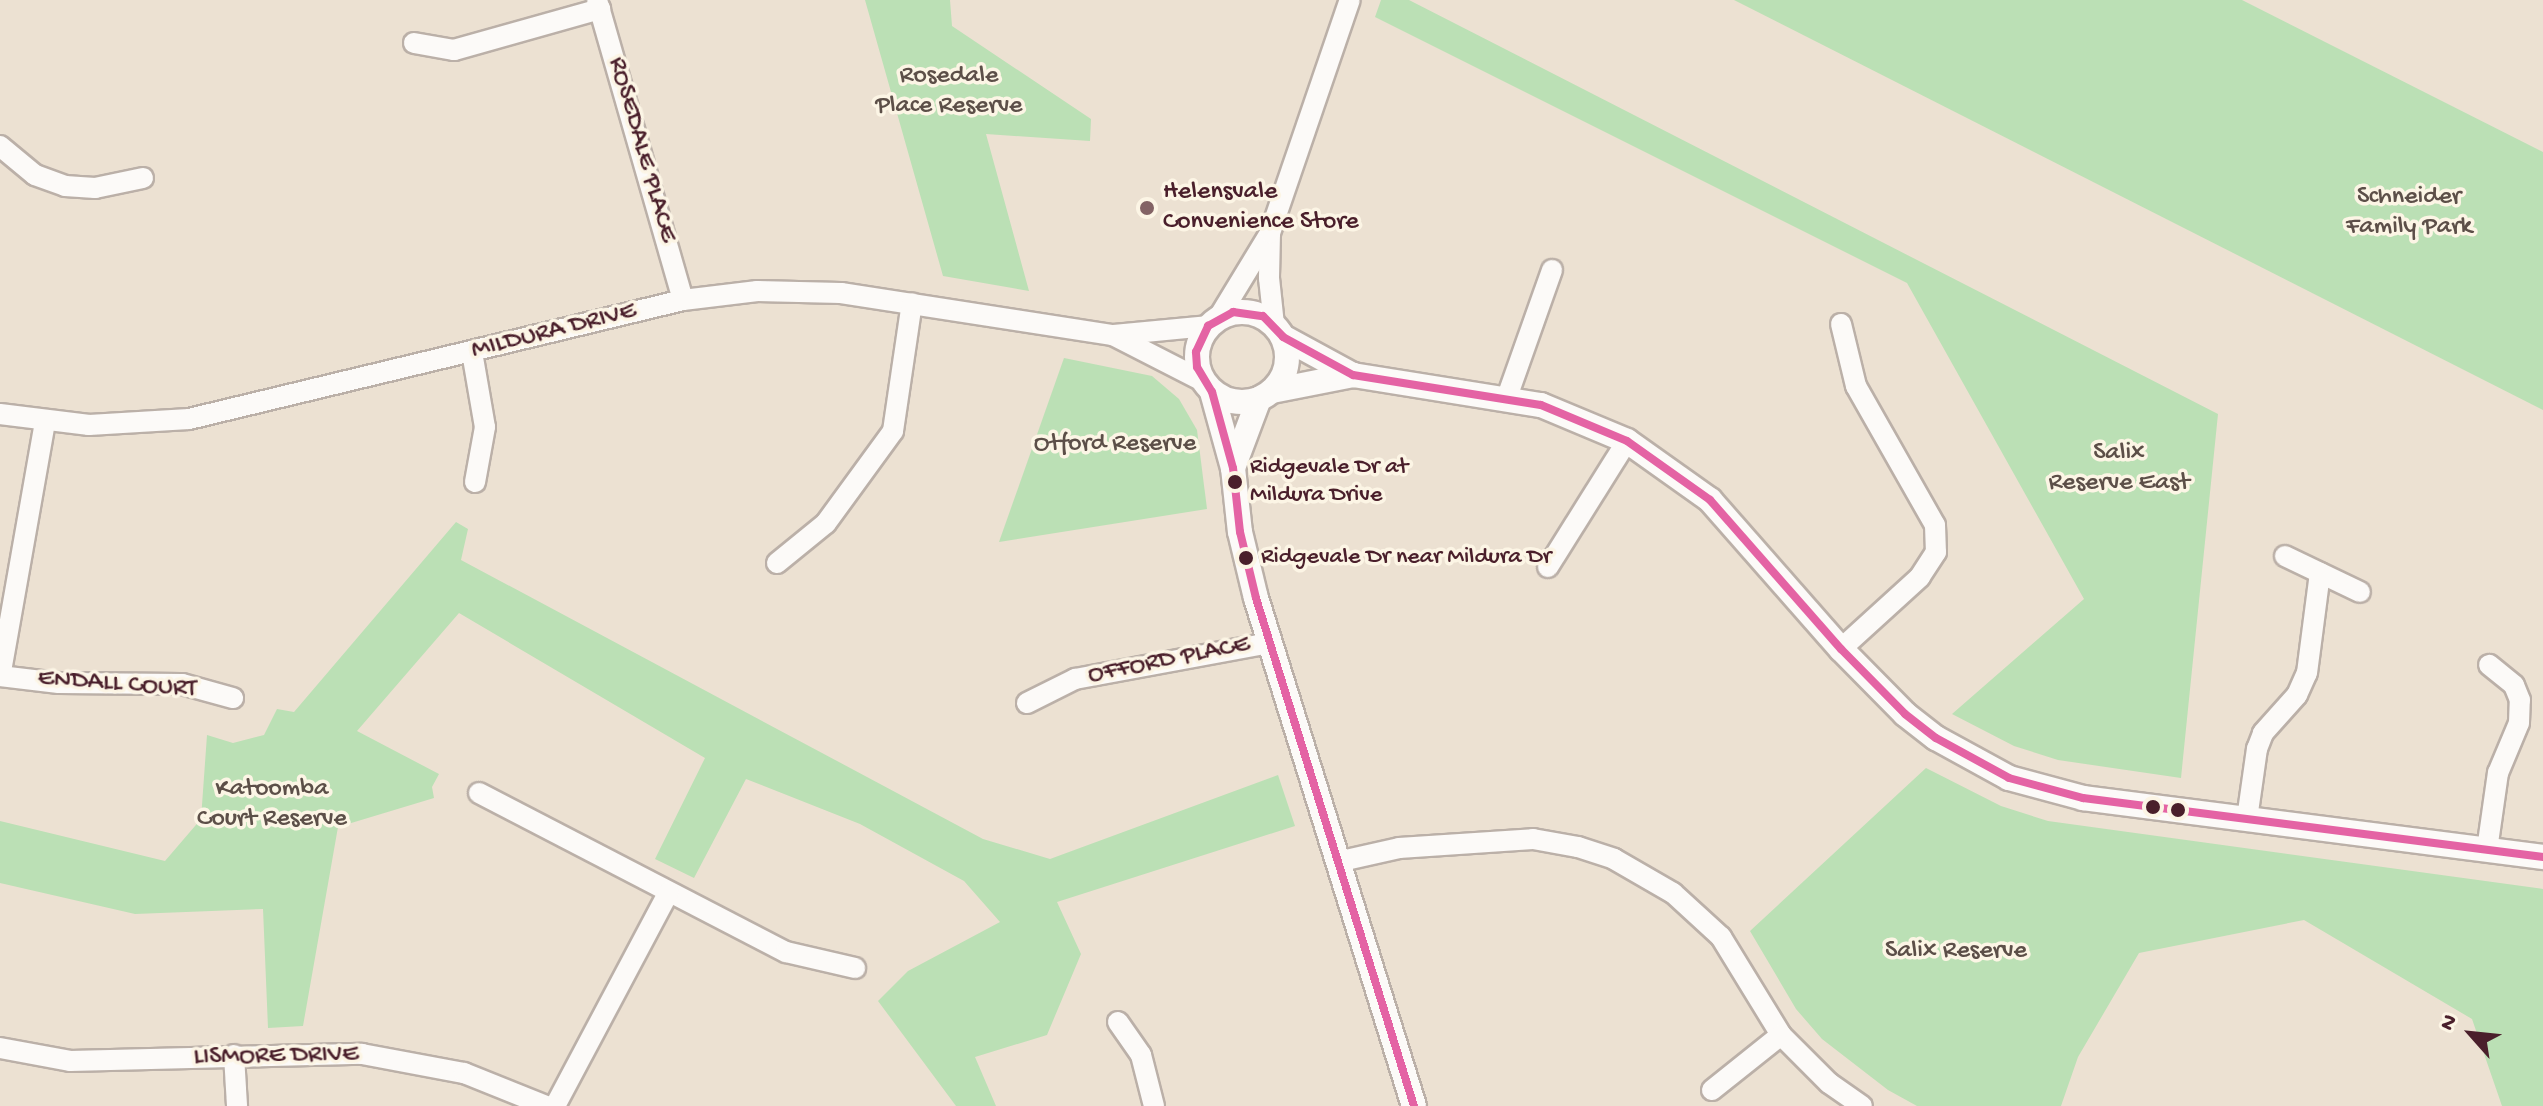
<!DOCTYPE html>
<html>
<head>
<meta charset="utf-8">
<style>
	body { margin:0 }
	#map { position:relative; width:2543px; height:1106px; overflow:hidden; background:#ece1d2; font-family:"Gochi Hand",sans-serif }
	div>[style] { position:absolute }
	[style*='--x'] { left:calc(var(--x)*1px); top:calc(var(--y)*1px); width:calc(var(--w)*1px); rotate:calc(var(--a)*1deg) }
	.green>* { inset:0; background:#bbe0b5 }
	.roads { filter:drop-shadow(2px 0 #bbb0a8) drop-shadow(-2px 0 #bbb0a8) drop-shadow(0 2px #bbb0a8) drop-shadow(0 -2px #bbb0a8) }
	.minor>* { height:20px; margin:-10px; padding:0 10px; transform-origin:10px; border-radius:10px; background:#fcfaf8 }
	.tertiary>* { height:24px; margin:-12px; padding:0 12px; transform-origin:12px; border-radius:12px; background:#fcfaf8 }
	.tertiary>.ring { margin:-12px; padding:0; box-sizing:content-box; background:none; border:24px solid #fcfaf8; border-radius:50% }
	.bus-1>* { height:8px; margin:-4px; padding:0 4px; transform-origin:4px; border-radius:4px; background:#e463a4 }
	.dots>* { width:22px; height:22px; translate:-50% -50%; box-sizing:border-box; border:4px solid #fcf5e5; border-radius:50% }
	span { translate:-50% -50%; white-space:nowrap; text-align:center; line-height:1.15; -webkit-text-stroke:7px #fcf5e5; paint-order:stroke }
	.bus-label { font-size:24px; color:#4a1f2b }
	.left { translate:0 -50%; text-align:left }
	.park-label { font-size:26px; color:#5c4f48 }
	.street-label { font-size:26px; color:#4a1f2b }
	.poi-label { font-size:26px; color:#4a1f2b }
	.north { position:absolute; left:2431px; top:994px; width:80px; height:80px; -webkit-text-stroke:6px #fcf5e5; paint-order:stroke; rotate:297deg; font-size:22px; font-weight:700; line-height:32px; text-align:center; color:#4a1f2b }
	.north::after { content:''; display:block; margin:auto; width:28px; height:36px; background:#4a1f2b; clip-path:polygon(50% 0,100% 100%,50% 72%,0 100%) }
</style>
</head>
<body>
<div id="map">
	<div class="green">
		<i style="clip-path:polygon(865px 0,950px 0,952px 26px,1091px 119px,1090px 141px,986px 134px,1029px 291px,943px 276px)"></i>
		<i style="clip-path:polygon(1381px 0,1409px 0,2218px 414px,2181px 778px,2058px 760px,2014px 746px,1952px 714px,2084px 599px,1907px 283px,1375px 17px)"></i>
		<i style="clip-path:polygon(1734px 0,2242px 0,2543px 152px,2543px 410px)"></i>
		<i style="clip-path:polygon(1064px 358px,1152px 376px,1179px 399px,1197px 430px,1207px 509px,999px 542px)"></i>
		<i style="clip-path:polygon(456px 522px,468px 529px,461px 560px,983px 839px,1050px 859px,1278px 775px,1295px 826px,1057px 902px,1081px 954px,1047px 1035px,975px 1057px,996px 1106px,956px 1106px,878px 1001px,908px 971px,1000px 922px,964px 881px,860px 824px,746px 779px,694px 878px,655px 859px,705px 758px,459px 613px,357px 731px,439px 774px,432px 787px,434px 798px,338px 827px,303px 1026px,268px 1028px,263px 909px,135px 914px,0 883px,0 821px,165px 861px,201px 819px,207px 735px,233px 743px,264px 735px,277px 709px,294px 712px)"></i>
		<i style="clip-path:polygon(1926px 768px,2001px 806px,2048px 821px,2543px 889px,2543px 1106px,2502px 1106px,2472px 1019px,2304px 920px,2139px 953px,2078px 1057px,2061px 1106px,1917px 1106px,1888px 1090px,1822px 1039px,1796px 1009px,1750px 931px)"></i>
	</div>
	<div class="roads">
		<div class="minor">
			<i style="--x:597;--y:0;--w:312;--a:74"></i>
			<i style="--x:414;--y:43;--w:41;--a:9.9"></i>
			<i style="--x:454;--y:50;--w:152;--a:-15.7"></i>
			<i style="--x:0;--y:146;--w:45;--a:39.6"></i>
			<i style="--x:35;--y:175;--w:32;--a:20"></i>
			<i style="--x:65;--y:186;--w:30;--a:4"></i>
			<i style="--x:95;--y:188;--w:49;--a:-11.8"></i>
			<i style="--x:1270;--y:233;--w:45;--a:91.3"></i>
			<i style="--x:1269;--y:278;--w:47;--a:83.9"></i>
			<i style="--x:1219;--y:317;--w:98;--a:-58.7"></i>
			<i style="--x:1270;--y:233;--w:246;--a:-71.1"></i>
			<i style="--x:1841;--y:324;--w:64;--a:76.4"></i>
			<i style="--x:1856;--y:386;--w:160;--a:60.4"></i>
			<i style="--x:1935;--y:525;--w:27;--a:88"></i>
			<i style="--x:1936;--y:552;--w:30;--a:123"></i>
			<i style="--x:1920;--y:577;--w:107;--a:137.7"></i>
			<i style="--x:1113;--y:335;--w:95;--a:-5.4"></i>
			<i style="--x:472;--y:352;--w:76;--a:80.2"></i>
			<i style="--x:485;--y:427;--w:56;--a:100.3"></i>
			<i style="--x:1506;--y:400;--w:138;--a:-70.5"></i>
			<i style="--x:0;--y:414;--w:90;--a:7"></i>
			<i style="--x:89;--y:425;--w:100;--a:-3.4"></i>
			<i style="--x:189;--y:419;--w:508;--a:-13.54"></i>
			<i style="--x:683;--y:300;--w:75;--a:-6.9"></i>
			<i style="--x:757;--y:291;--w:84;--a:1.4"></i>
			<i style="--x:841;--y:293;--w:275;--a:8.8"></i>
			<i style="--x:1113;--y:335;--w:101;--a:27.1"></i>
			<i style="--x:45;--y:422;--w:258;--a:100"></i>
			<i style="--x:0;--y:676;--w:59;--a:6.8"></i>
			<i style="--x:59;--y:683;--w:123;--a:0.5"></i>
			<i style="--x:182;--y:684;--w:53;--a:15.4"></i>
			<i style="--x:2285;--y:556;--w:83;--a:25.6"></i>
			<i style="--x:777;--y:563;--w:63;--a:-39.2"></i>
			<i style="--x:826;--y:523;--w:114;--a:-53.9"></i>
			<i style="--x:893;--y:431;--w:129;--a:-81.6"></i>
			<i style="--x:1548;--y:567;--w:149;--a:-57.9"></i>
			<i style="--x:1027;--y:703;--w:54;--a:-26.6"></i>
			<i style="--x:1075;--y:679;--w:197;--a:-10.5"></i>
			<i style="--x:479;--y:793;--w:346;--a:27.4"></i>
			<i style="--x:786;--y:952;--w:71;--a:13.1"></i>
			<i style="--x:2247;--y:819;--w:71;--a:-81.9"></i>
			<i style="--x:2257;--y:749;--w:17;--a:-69"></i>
			<i style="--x:2263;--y:733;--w:51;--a:-48.2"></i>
			<i style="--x:2297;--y:695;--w:24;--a:-66"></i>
			<i style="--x:2307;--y:673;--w:101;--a:-82.6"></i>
			<i style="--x:2487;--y:850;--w:78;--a:-81.9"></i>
			<i style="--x:2498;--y:773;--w:54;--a:-67.2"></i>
			<i style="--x:2519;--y:723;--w:23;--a:-88"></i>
			<i style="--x:2520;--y:700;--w:16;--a:-112"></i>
			<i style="--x:2514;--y:685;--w:32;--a:-141"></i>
			<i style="--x:1337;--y:862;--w:64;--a:-12.7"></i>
			<i style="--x:1399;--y:848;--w:134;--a:-3.8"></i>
			<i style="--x:1533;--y:839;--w:46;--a:10.1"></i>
			<i style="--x:1578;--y:847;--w:38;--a:18"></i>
			<i style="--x:1614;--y:859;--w:68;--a:30"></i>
			<i style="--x:1673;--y:893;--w:65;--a:42.5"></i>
			<i style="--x:1721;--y:937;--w:115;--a:58.5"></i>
			<i style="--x:1781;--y:1035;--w:68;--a:45"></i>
			<i style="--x:1829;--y:1083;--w:40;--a:34.9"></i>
			<i style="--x:1118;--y:1022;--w:40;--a:55.1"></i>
			<i style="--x:1141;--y:1055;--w:53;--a:75.7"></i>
			<i style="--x:0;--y:1048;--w:71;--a:10.5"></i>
			<i style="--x:70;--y:1061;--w:292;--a:-1.4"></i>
			<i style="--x:362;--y:1054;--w:104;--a:10.6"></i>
			<i style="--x:464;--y:1073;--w:88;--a:21.9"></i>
			<i style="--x:234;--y:1055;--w:51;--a:86.6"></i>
			<i style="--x:1712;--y:1090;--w:88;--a:-38.6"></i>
			<i style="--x:555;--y:1106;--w:242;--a:-62"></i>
		</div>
		<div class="tertiary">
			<i class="ring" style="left:1197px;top:312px;width:66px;height:66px"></i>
			<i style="--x:1283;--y:337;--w:80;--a:28.5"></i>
			<i style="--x:1353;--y:375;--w:190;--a:9.1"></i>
			<i style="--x:1541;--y:405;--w:93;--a:22.7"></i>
			<i style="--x:1627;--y:441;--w:102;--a:35.4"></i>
			<i style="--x:1710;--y:500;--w:198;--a:48.7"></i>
			<i style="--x:1841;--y:649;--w:91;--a:45.4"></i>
			<i style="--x:1905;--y:714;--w:39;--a:38"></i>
			<i style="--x:1936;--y:738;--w:83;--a:28.7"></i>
			<i style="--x:2009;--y:778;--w:77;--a:15.1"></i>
			<i style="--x:2083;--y:798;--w:464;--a:7.3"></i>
			<i style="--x:1272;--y:391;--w:83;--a:-11.2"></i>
			<i style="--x:1212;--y:392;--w:79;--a:74.6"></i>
			<i style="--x:1233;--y:468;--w:64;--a:83.8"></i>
			<i style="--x:1240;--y:532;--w:68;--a:76.4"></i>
			<i style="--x:1256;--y:598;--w:532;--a:72.72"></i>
			<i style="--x:1233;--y:468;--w:74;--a:-69.4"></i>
		</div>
	</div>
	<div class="bus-1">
		<i style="--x:1414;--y:1106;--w:532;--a:-107.28"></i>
		<i style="--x:1256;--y:598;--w:68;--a:-103.6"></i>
		<i style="--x:1240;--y:532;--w:64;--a:-96.2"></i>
		<i style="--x:1233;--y:468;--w:79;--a:-105.4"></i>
		<i style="--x:1212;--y:392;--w:29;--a:-121"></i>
		<i style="--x:1197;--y:367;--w:15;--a:-94"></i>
		<i style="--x:1196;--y:352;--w:29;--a:-65"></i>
		<i style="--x:1208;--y:326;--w:29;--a:-29"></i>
		<i style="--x:1233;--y:312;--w:30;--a:8"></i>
		<i style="--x:1263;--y:316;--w:29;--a:46"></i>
		<i style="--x:1283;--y:337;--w:80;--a:28.5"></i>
		<i style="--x:1353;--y:375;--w:190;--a:9.1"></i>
		<i style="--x:1541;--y:405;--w:93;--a:22.7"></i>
		<i style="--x:1627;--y:441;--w:102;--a:35.4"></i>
		<i style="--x:1710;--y:500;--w:198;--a:48.7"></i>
		<i style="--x:1841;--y:649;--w:91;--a:45.4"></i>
		<i style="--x:1905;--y:714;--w:39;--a:38"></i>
		<i style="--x:1936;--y:738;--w:83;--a:28.7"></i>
		<i style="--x:2009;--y:778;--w:77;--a:15.1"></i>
		<i style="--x:2083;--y:798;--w:464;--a:7.3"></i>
	</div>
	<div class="dots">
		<i style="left:1147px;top:208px;background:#836365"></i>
		<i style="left:1235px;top:482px;background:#4a1f2b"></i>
		<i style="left:1246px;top:558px;background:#4a1f2b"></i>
		<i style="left:2153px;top:807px;background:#4a1f2b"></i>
		<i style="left:2178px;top:810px;background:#4a1f2b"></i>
	</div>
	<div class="bus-label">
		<span class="left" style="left:1250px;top:482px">Ridgevale Dr at<br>Mildura Drive</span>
		<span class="left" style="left:1261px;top:558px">Ridgevale Dr near Mildura Dr</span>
	</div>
	<div class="park-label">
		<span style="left:949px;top:92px">Rosedale<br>Place Reserve</span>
		<span style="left:2409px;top:213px">Schneider<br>Family Park</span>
		<span style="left:1115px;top:445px">Otford Reserve</span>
		<span style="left:2119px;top:469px">Salix<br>Reserve East</span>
		<span style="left:272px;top:805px">Katoomba<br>Court Reserve</span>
		<span style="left:1956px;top:952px">Salix Reserve</span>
	</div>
	<div class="street-label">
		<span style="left:641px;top:150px;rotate:74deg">ROSEDALE PLACE</span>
		<span style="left:554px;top:332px;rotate:-14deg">MILDURA DRIVE</span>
		<span style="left:1169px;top:661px;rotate:-11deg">OFFORD PLACE</span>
		<span style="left:117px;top:685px;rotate:4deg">ENDALL COURT</span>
		<span style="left:276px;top:1057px;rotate:-1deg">LISMORE DRIVE</span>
	</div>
	<div class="poi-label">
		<span class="left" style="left:1163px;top:208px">Helensvale<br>Convenience Store</span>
	</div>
	<div class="north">N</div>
</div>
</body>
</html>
